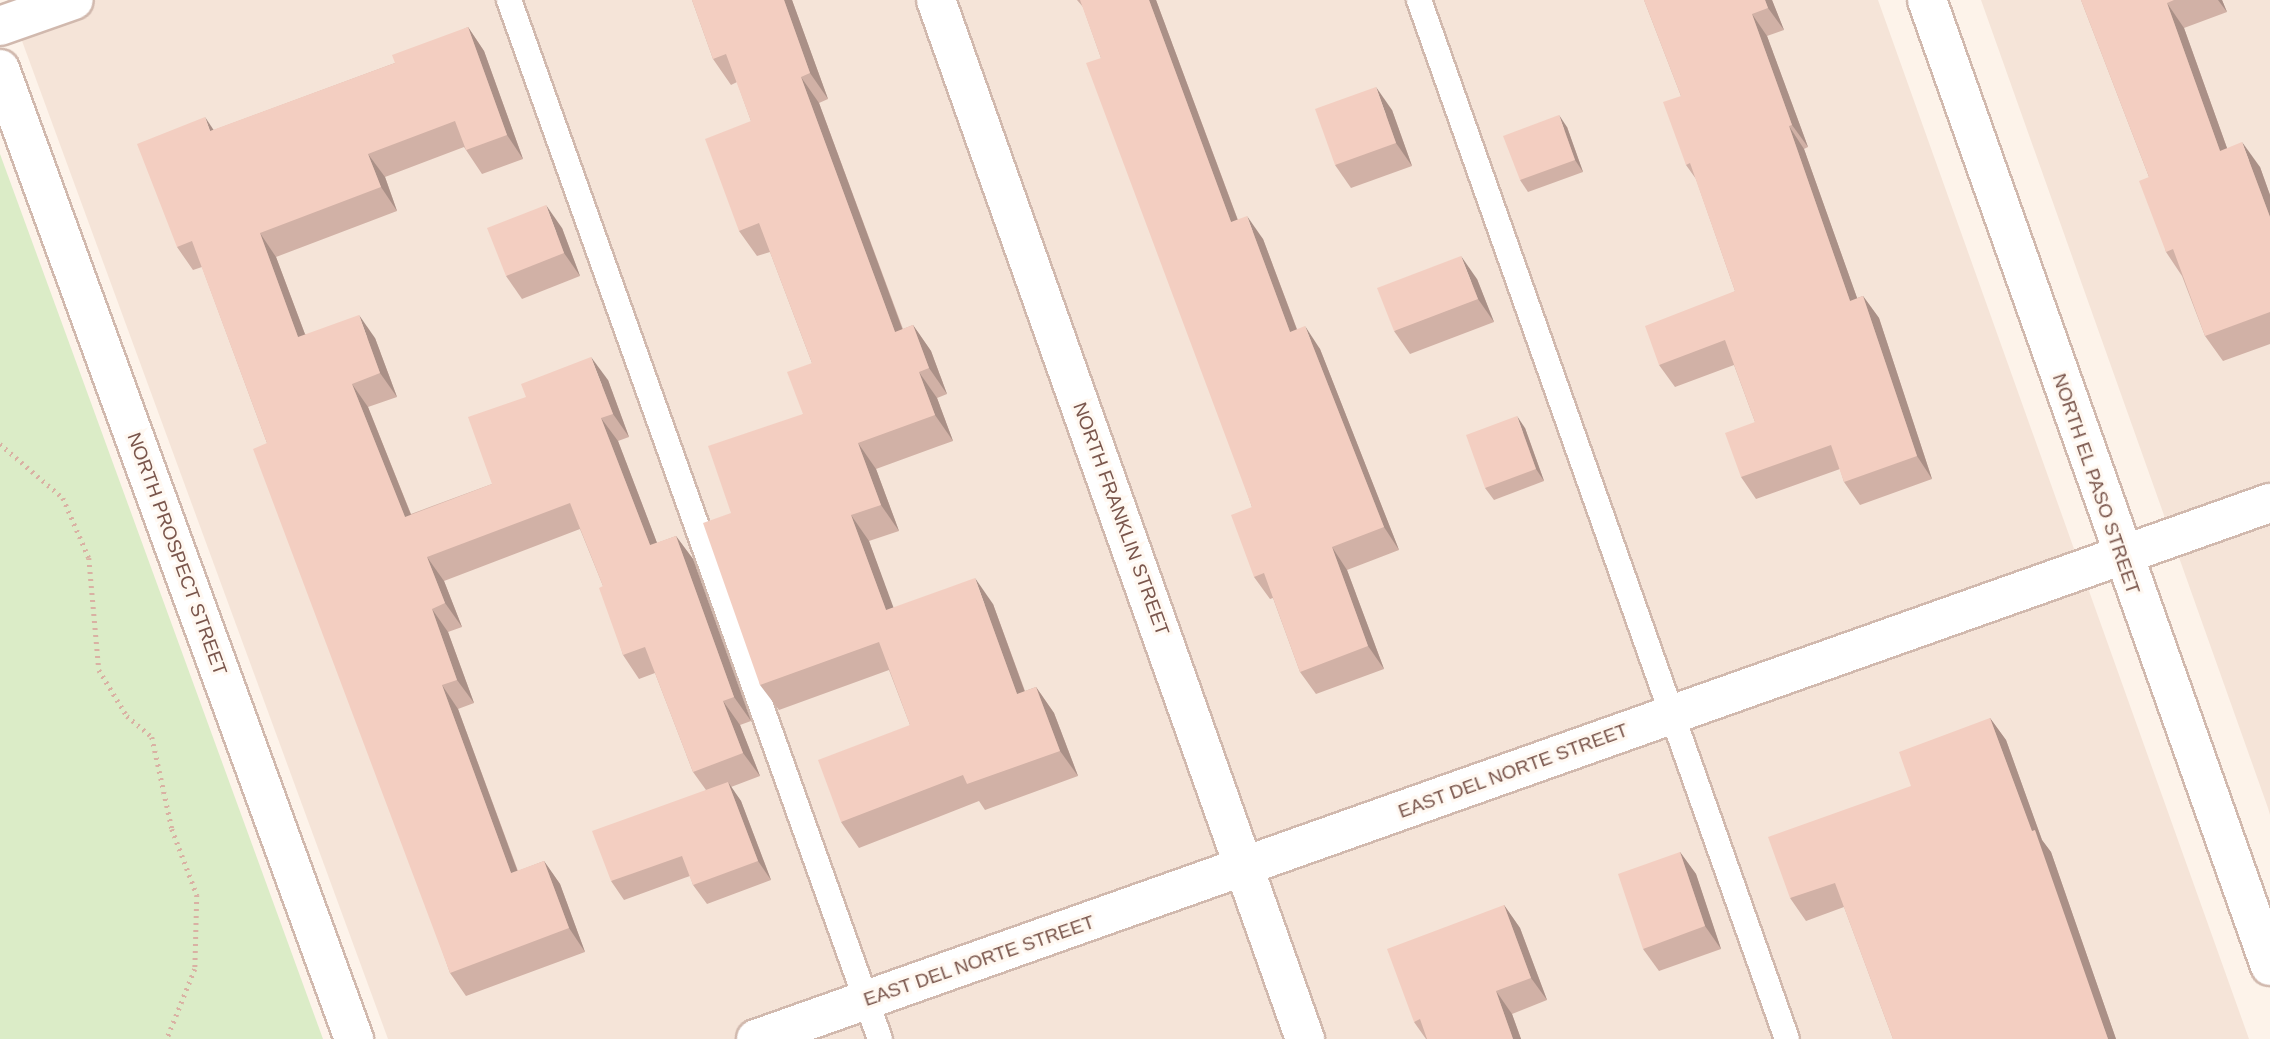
<!DOCTYPE html>
<html>
<head>
<meta charset="utf-8">
<style>
	body { margin:0 }
	#map { position:relative; width:2270px; height:1039px; overflow:hidden; background:#fdf3ea; font-family:Helvetica,sans-serif }
	div>[style] { position:absolute }
	[style*='--x'] { left:calc(var(--x)*1px); top:calc(var(--y)*1px); width:calc(var(--w)*1px); rotate:calc(var(--a)*1deg) }
	.residential>* { inset:0; background:#f5e4d8 }
	.green>* { inset:0; background:#dbecc7 }
	.path>* { height:4.5px; margin-top:-2.25px; transform-origin:0; background:repeating-linear-gradient(90deg,#d9b1a3 0 2px,transparent 0 7px) }
	.roads { filter:drop-shadow(2px 0 #d1b9ae) drop-shadow(-2px 0 #d1b9ae) drop-shadow(0 2px #d1b9ae) drop-shadow(0 -2px #d1b9ae) }
	.service>* { height:24px; margin:-12px; padding:0 12px; transform-origin:12px; border-radius:12px; background:#fff }
	.minor>* { height:38px; margin:-19px; padding:0 19px; transform-origin:19px; border-radius:19px; background:#fff }
	.tertiary>* { height:38px; margin:-19px; padding:0 19px; transform-origin:19px; border-radius:19px; background:#fff }
	.wall>* { inset:0; background:#d1b1a6 }
	.shaded-wall>* { inset:0; background:#aa9087 }
	.building>* { inset:0; background:#f3cec1 }
	span { translate:-50% -50%; white-space:nowrap; text-align:center; line-height:1.15; -webkit-text-stroke:6px #fff8f1; paint-order:stroke }
	.street-label { font-size:19px; color:#7a564c }
</style>
</head>
<body>
<div id="map">
	<div class="residential">
		<i style="clip-path:polygon(7px 0,1878px 0,2249px 1039px,388px 1039px)"></i>
		<i style="clip-path:polygon(1981px 0,2270px 0,2270px 815px,2268px 808px)"></i>
	</div>
	<div class="green">
		<i style="clip-path:polygon(0 154px,71px 348px,323px 1039px,0 1039px)"></i>
	</div>
	<div class="path">
		<i style="--x:0;--y:444;--w:83;--a:40.6"></i>
		<i style="--x:63;--y:498;--w:65;--a:66.6"></i>
		<i style="--x:89;--y:558;--w:112;--a:84.9"></i>
		<i style="--x:99;--y:670;--w:54;--a:58.7"></i>
		<i style="--x:127;--y:716;--w:33;--a:40"></i>
		<i style="--x:152;--y:737;--w:94;--a:77.7"></i>
		<i style="--x:172;--y:829;--w:71;--a:69.3"></i>
		<i style="--x:197;--y:895;--w:74;--a:91.5"></i>
		<i style="--x:195;--y:969;--w:75;--a:111.8"></i>
	</div>
	<div class="roads">
		<div class="service">
			<i style="--x:509;--y:0;--w:1103;--a:70.35"></i>
			<i style="--x:1419;--y:0;--w:1102;--a:70.5"></i>
		</div>
		<div class="minor">
			<i style="--x:936;--y:0;--w:1103;--a:70.45"></i>
			<i style="--x:0;--y:26;--w:78;--a:-19.4"></i>
			<i style="--x:0;--y:69;--w:1033;--a:69.95"></i>
			<i style="--x:756;--y:1039;--w:1606;--a:-19.5"></i>
		</div>
		<div class="tertiary">
			<i style="--x:1927;--y:0;--w:1025;--a:70.45"></i>
		</div>
	</div>
	<div class="wall">
		<i style="clip-path:polygon(692px 0,792px 0,828px 99px,819px 103px,903px 329px,913px 325px,931px 351px,947px 394px,937px 398px,953px 441px,876px 469px,899px 531px,869px 541px,893px 608px,993px 604px,1025px 691px,1036px 687px,1054px 713px,1078px 776px,985px 810px,979px 801px,859px 848px,841px 822px,910px 725px,889px 670px,779px 710px,760px 685px,731px 513px,803px 414px,812px 363px,770px 252px,757px 256px,739px 231px,751px 121px,737px 82px,731px 85px,713px 59px)"></i>
		<i style="clip-path:polygon(1077px 0,1156px 0,1238px 220px,1263px 239px,1297px 329px,1320px 349px,1399px 550px,1347px 570px,1384px 669px,1316px 694px,1300px 672px,1273px 598px,1270px 599px,1254px 577px,1252px 507px,1101px 58px,1083px 7px)"></i>
		<i style="clip-path:polygon(1644px 0,1772px 0,1784px 30px,1767px 36px,1808px 147px,1804px 149px,1857px 298px,1863px 296px,1879px 318px,1932px 479px,1860px 505px,1844px 482px,1840px 469px,1756px 499px,1741px 477px,1755px 422px,1734px 365px,1675px 387px,1659px 365px,1735px 291px,1696px 179px,1686px 165px,1681px 96px)"></i>
		<i style="clip-path:polygon(2081px 0,2222px 0,2227px 12px,2184px 28px,2227px 148px,2260px 167px,2270px 195px,2270px 344px,2223px 361px,2205px 336px,2182px 276px,2166px 252px,2149px 177px)"></i>
		<i style="clip-path:polygon(468px 27px,484px 51px,523px 159px,482px 174px,464px 147px,385px 177px,397px 211px,276px 257px,305px 334px,375px 338px,397px 397px,368px 407px,411px 514px,492px 484px,608px 380px,629px 437px,618px 441px,657px 543px,676px 536px,693px 559px,751px 721px,740px 725px,760px 776px,731px 787px,741px 801px,771px 880px,707px 904px,693px 885px,690px 876px,624px 900px,611px 881px,706px 790px,693px 772px,655px 673px,639px 679px,623px 655px,603px 586px,580px 529px,444px 581px,462px 627px,448px 632px,474px 703px,458px 709px,518px 871px,544px 861px,560px 884px,585px 952px,466px 996px,450px 973px,267px 443px,202px 267px,193px 270px,177px 247px,214px 130px,395px 63px)"></i>
		<i style="clip-path:polygon(1392px 110px,1412px 166px,1351px 188px,1335px 165px)"></i>
		<i style="clip-path:polygon(1567px 127px,1583px 172px,1528px 192px,1520px 180px)"></i>
		<i style="clip-path:polygon(562px 228px,580px 276px,522px 299px,506px 276px)"></i>
		<i style="clip-path:polygon(1477px 279px,1494px 322px,1410px 354px,1394px 331px)"></i>
		<i style="clip-path:polygon(1525px 428px,1544px 481px,1494px 500px,1485px 488px)"></i>
		<i style="clip-path:polygon(1990px 718px,2006px 740px,2042px 840px,2051px 852px,2116px 1039px,1893px 1039px,1844px 907px,1806px 921px,1790px 898px)"></i>
		<i style="clip-path:polygon(1680px 852px,1696px 874px,1721px 949px,1659px 971px,1643px 949px)"></i>
		<i style="clip-path:polygon(1504px 905px,1520px 928px,1547px 1000px,1512px 1014px,1521px 1039px,1426px 1039px,1414px 1022px)"></i>
	</div>
	<div class="shaded-wall">
		<i style="clip-path:polygon(784px 0,792px 0,828px 99px,810px 73px)"></i>
		<i style="clip-path:polygon(1149px 0,1156px 0,1247px 245px,1231px 222px)"></i>
		<i style="clip-path:polygon(1765px 0,1772px 0,1784px 30px,1768px 8px)"></i>
		<i style="clip-path:polygon(2218px 0,2222px 0,2227px 12px)"></i>
		<i style="clip-path:polygon(2167px 3px,2184px 28px,2237px 176px,2220px 151px)"></i>
		<i style="clip-path:polygon(1752px 14px,1767px 36px,1808px 147px,1792px 125px)"></i>
		<i style="clip-path:polygon(468px 27px,484px 51px,523px 159px,507px 135px)"></i>
		<i style="clip-path:polygon(801px 77px,819px 103px,913px 358px,895px 332px)"></i>
		<i style="clip-path:polygon(1376px 87px,1392px 110px,1412px 166px,1396px 143px)"></i>
		<i style="clip-path:polygon(1559px 115px,1567px 127px,1583px 172px,1575px 160px)"></i>
		<i style="clip-path:polygon(205px 117px,221px 141px,210px 131px)"></i>
		<i style="clip-path:polygon(1789px 126px,1804px 149px,1866px 323px,1850px 301px)"></i>
		<i style="clip-path:polygon(2242px 142px,2260px 167px,2270px 195px,2270px 217px)"></i>
		<i style="clip-path:polygon(368px 154px,385px 177px,397px 211px,381px 187px)"></i>
		<i style="clip-path:polygon(546px 205px,562px 228px,580px 276px,564px 253px)"></i>
		<i style="clip-path:polygon(1247px 216px,1263px 239px,1306px 354px,1290px 332px)"></i>
		<i style="clip-path:polygon(260px 233px,276px 257px,315px 361px,298px 337px)"></i>
		<i style="clip-path:polygon(1461px 256px,1477px 279px,1494px 322px,1478px 299px)"></i>
		<i style="clip-path:polygon(1863px 296px,1879px 318px,1932px 479px,1917px 456px)"></i>
		<i style="clip-path:polygon(359px 315px,375px 338px,397px 397px,380px 373px)"></i>
		<i style="clip-path:polygon(913px 325px,931px 351px,947px 394px,929px 368px)"></i>
		<i style="clip-path:polygon(1305px 326px,1320px 349px,1399px 550px,1384px 527px)"></i>
		<i style="clip-path:polygon(591px 357px,608px 380px,629px 437px,613px 414px)"></i>
		<i style="clip-path:polygon(919px 372px,937px 398px,953px 441px,935px 415px)"></i>
		<i style="clip-path:polygon(352px 384px,368px 407px,421px 540px,405px 517px)"></i>
		<i style="clip-path:polygon(1517px 416px,1525px 428px,1544px 481px,1536px 469px)"></i>
		<i style="clip-path:polygon(601px 418px,618px 441px,667px 569px,650px 545px)"></i>
		<i style="clip-path:polygon(858px 443px,876px 469px,899px 531px,881px 505px)"></i>
		<i style="clip-path:polygon(851px 515px,869px 541px,904px 636px,886px 610px)"></i>
		<i style="clip-path:polygon(676px 536px,693px 559px,751px 721px,734px 697px)"></i>
		<i style="clip-path:polygon(1332px 547px,1347px 570px,1384px 669px,1368px 646px)"></i>
		<i style="clip-path:polygon(427px 557px,444px 581px,462px 627px,445px 603px)"></i>
		<i style="clip-path:polygon(975px 578px,993px 604px,1035px 720px,1017px 694px)"></i>
		<i style="clip-path:polygon(432px 609px,448px 632px,474px 703px,457px 680px)"></i>
		<i style="clip-path:polygon(442px 685px,458px 709px,527px 897px,511px 873px)"></i>
		<i style="clip-path:polygon(1036px 687px,1054px 713px,1078px 776px,1060px 751px)"></i>
		<i style="clip-path:polygon(723px 701px,740px 725px,760px 776px,743px 753px)"></i>
		<i style="clip-path:polygon(1990px 718px,2006px 740px,2042px 840px,2051px 852px,2116px 1039px,2108px 1039px)"></i>
		<i style="clip-path:polygon(728px 782px,741px 801px,771px 880px,758px 861px)"></i>
		<i style="clip-path:polygon(1680px 852px,1696px 874px,1721px 949px,1705px 926px)"></i>
		<i style="clip-path:polygon(544px 861px,560px 884px,585px 952px,569px 928px)"></i>
		<i style="clip-path:polygon(1504px 905px,1520px 928px,1547px 1000px,1531px 978px)"></i>
		<i style="clip-path:polygon(1496px 991px,1512px 1014px,1521px 1039px,1513px 1039px)"></i>
	</div>
	<div class="building">
		<i style="clip-path:polygon(692px 0,784px 0,810px 73px,801px 77px,895px 332px,913px 325px,929px 368px,919px 372px,935px 415px,858px 443px,881px 505px,851px 515px,886px 610px,975px 578px,1017px 694px,1036px 687px,1060px 751px,967px 784px,963px 775px,841px 822px,818px 760px,910px 725px,879px 642px,760px 685px,703px 523px,731px 513px,708px 446px,803px 414px,787px 372px,812px 363px,759px 223px,739px 231px,705px 139px,751px 121px,726px 54px,713px 59px)"></i>
		<i style="clip-path:polygon(1080px 0,1149px 0,1231px 222px,1247px 216px,1290px 332px,1305px 326px,1384px 527px,1332px 547px,1368px 646px,1300px 672px,1264px 573px,1254px 577px,1231px 515px,1252px 507px,1086px 63px,1101px 58px)"></i>
		<i style="clip-path:polygon(1644px 0,1765px 0,1768px 8px,1752px 14px,1792px 125px,1789px 126px,1850px 301px,1863px 296px,1917px 456px,1844px 482px,1831px 445px,1741px 477px,1725px 433px,1755px 422px,1725px 340px,1659px 365px,1645px 326px,1735px 291px,1690px 163px,1686px 165px,1663px 102px,1681px 96px)"></i>
		<i style="clip-path:polygon(2081px 0,2174px 0,2167px 3px,2220px 151px,2242px 142px,2270px 217px,2270px 312px,2205px 336px,2173px 249px,2166px 252px,2139px 181px,2149px 177px)"></i>
		<i style="clip-path:polygon(468px 27px,507px 135px,466px 150px,455px 121px,368px 154px,381px 187px,260px 233px,298px 337px,359px 315px,380px 373px,352px 384px,405px 517px,492px 484px,468px 417px,526px 397px,521px 384px,591px 357px,613px 414px,601px 418px,650px 545px,676px 536px,734px 697px,723px 701px,743px 753px,693px 772px,645px 647px,623px 655px,599px 588px,603px 586px,570px 503px,427px 557px,445px 603px,432px 609px,457px 680px,442px 685px,511px 873px,544px 861px,569px 928px,450px 973px,253px 449px,267px 443px,192px 241px,177px 247px,137px 144px,205px 117px,210px 131px,395px 63px,392px 55px)"></i>
		<i style="clip-path:polygon(1376px 87px,1396px 143px,1335px 165px,1315px 109px)"></i>
		<i style="clip-path:polygon(1559px 115px,1575px 160px,1520px 180px,1503px 136px)"></i>
		<i style="clip-path:polygon(546px 205px,564px 253px,506px 276px,487px 228px)"></i>
		<i style="clip-path:polygon(1461px 256px,1478px 299px,1394px 331px,1377px 288px)"></i>
		<i style="clip-path:polygon(1517px 416px,1536px 469px,1485px 488px,1466px 435px)"></i>
		<i style="clip-path:polygon(1990px 718px,2032px 831px,2035px 830px,2108px 1039px,1893px 1039px,1835px 883px,1790px 898px,1768px 837px,1911px 786px,1899px 752px)"></i>
		<i style="clip-path:polygon(728px 782px,758px 861px,693px 885px,682px 856px,611px 881px,592px 831px)"></i>
		<i style="clip-path:polygon(1680px 852px,1705px 926px,1643px 949px,1618px 874px)"></i>
		<i style="clip-path:polygon(1504px 905px,1531px 978px,1496px 991px,1513px 1039px,1427px 1039px,1420px 1019px,1414px 1022px,1387px 949px)"></i>
	</div>
	<div class="street-label">
		<span style="left:2096px;top:484px;rotate:71deg">NORTH EL PASO STREET</span>
		<span style="left:1121px;top:519px;rotate:70deg">NORTH FRANKLIN STREET</span>
		<span style="left:177px;top:554px;rotate:70deg">NORTH PROSPECT STREET</span>
		<span style="left:1513px;top:771px;rotate:-20deg">EAST DEL NORTE STREET</span>
		<span style="left:979px;top:961px;rotate:-19deg">EAST DEL NORTE STREET</span>
	</div>
</div>
</body>
</html>
